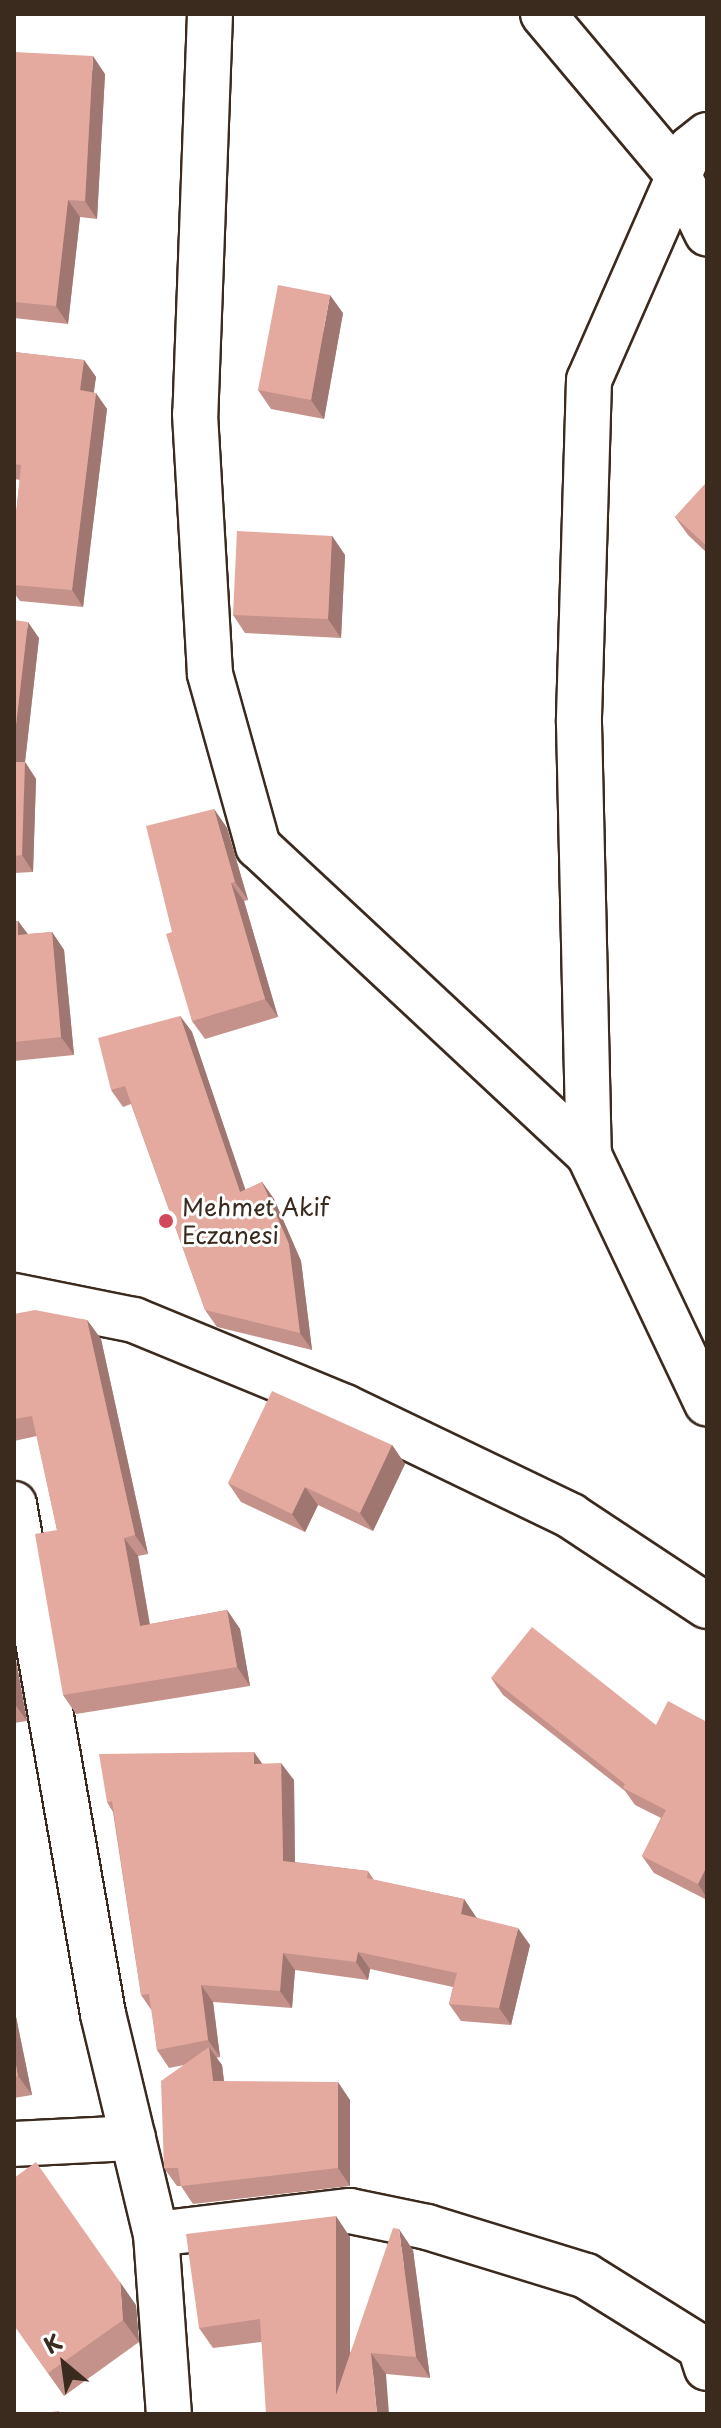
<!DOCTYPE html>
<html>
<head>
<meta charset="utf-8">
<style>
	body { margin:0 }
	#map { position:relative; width:721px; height:2428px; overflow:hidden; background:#fff; font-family:"Playpen Sans",sans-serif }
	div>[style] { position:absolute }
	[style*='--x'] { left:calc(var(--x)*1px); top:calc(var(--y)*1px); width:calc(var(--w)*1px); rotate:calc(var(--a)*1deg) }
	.roads { filter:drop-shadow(2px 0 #3b2a1e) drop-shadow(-2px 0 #3b2a1e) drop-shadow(0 2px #3b2a1e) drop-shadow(0 -2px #3b2a1e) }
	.minor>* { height:44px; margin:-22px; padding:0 22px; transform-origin:22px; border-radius:22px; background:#fff }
	.wall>* { inset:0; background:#c4928a }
	.shaded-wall>* { inset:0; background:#a07770 }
	.building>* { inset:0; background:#e4aaa0 }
	.dots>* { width:22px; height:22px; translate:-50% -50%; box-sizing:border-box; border:4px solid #fff; border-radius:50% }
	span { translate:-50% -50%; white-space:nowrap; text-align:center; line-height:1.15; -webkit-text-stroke:6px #fff; paint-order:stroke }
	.poi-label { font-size:24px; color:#3b2a1e }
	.left { translate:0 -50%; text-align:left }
	.frame { position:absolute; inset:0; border:16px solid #3b2a1e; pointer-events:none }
	.north { position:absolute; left:24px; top:2324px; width:80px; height:80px; -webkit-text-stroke:6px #fff; paint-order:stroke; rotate:331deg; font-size:22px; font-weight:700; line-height:32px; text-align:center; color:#3b2a1e }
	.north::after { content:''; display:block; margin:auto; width:28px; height:36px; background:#3b2a1e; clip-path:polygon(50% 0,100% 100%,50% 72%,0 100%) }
</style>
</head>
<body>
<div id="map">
	<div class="roads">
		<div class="minor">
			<i style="--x:210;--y:14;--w:400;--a:92.1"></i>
			<i style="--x:195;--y:414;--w:260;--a:86.7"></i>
			<i style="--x:210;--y:674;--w:179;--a:74.4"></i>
			<i style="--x:258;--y:846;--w:453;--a:43"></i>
			<i style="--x:543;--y:14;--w:212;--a:50"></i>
			<i style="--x:679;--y:176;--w:64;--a:63.8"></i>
			<i style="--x:707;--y:135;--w:21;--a:141"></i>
			<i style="--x:691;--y:148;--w:253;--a:113.7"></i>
			<i style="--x:589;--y:380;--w:343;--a:91.7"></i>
			<i style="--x:579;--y:723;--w:432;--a:88.7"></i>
			<i style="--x:589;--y:1155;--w:275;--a:64.6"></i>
			<i style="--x:14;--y:1296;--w:122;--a:11.3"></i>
			<i style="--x:134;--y:1320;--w:228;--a:22.4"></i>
			<i style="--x:345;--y:1407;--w:251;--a:25.7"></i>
			<i style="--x:571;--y:1516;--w:163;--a:33.5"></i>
			<i style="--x:14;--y:1504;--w:518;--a:80.1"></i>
			<i style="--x:103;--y:2014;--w:226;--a:76.5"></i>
			<i style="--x:156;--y:2234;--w:180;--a:85.9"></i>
			<i style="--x:14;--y:2144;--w:119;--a:-2.9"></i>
			<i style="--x:156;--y:2234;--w:195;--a:-6.8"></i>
			<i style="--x:350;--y:2211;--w:79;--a:11.7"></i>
			<i style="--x:427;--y:2227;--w:166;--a:17.1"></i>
			<i style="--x:586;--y:2276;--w:134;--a:31.9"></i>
			<i style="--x:700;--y:2347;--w:22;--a:72"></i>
		</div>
	</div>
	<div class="wall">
		<i style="clip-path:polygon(14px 52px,105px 74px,97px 219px,80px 217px,68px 324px,14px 318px)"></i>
		<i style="clip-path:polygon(343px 313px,324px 419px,271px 409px,258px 390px)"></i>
		<i style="clip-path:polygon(14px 352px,84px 360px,96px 377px,93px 392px,107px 409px,83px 607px,20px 601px,14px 593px,14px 532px,20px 480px,14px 479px)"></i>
		<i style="clip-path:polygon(707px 482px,707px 553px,688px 535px,675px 517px)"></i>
		<i style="clip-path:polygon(332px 536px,345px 555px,341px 638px,245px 633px,233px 615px)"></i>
		<i style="clip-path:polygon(14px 620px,39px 638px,25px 762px,36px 779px,33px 872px,14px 873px)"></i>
		<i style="clip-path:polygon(214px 809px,227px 828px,248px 900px,244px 901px,278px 1017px,205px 1039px,192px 1021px,172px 932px)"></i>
		<i style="clip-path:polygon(14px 921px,18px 921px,28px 934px,52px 932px,64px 950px,74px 1055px,14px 1061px)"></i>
		<i style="clip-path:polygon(180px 1016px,192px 1032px,245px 1190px,262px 1182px,274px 1199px,301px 1261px,312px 1350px,217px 1327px,205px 1310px,131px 1104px,123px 1107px,111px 1090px)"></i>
		<i style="clip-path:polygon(14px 1314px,87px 1320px,101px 1339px,148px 1554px,138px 1556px,150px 1624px,227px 1610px,240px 1629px,250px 1686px,76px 1714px,63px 1695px,57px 1530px,37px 1436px,14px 1441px)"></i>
		<i style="clip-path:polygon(392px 1445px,405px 1464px,373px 1531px,318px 1505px,305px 1532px,241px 1502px,228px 1483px)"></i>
		<i style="clip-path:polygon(14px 1649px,27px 1721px,14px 1723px)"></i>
		<i style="clip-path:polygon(491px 1678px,656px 1725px,707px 1722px,707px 1900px,654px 1873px,642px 1856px,661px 1818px,635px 1805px,625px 1791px,503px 1695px)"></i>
		<i style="clip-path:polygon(262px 1764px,294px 1780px,295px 1862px,368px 1871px,374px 1880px,464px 1899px,476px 1917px,530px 1945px,511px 2025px,461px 2021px,449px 2004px,453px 1987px,370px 1969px,368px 1980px,295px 1970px,292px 2008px,213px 2002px,220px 2057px,216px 2058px,222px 2065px,224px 2081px,350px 2100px,350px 2186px,193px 2204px,181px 2186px,177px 2186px,164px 2168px,184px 2065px,169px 2068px,157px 2050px,152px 2011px,141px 1995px,113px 1812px,107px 1802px)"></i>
		<i style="clip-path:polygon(14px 2007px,32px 2095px,14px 2098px)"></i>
		<i style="clip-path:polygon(350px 2237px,350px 2353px,413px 2250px,430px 2378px,386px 2374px,261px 2342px,213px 2348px,199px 2328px)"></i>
		<i style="clip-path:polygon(136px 2305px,139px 2342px,64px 2396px,14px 2325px)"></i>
	</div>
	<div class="shaded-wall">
		<i style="clip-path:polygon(93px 56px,105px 74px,97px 219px,85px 201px)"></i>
		<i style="clip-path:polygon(68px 200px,80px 217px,68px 324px,56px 306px)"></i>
		<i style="clip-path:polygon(330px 295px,343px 313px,324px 419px,311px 400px)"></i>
		<i style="clip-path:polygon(84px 360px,96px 377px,92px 407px,80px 390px)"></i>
		<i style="clip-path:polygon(96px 393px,107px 409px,83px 607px,72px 590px)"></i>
		<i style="clip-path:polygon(332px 536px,345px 555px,341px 638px,328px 619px)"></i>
		<i style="clip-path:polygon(28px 622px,39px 638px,25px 762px,36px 779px,33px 872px,22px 855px,14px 765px,14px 742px)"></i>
		<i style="clip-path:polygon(214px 809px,227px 828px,248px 900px,235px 882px)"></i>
		<i style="clip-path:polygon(231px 883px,244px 901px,278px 1017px,265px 999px)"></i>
		<i style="clip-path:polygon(18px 921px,31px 939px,18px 935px)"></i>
		<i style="clip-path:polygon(52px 932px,64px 950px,74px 1055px,61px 1037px)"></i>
		<i style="clip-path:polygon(180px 1016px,192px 1032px,252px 1209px,240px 1192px)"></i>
		<i style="clip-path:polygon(262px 1182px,274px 1199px,301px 1261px,312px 1350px,300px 1333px)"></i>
		<i style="clip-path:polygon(87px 1320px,101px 1339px,148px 1554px,135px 1535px)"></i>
		<i style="clip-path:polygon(392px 1445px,405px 1464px,373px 1531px,360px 1513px)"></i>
		<i style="clip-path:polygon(305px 1487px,318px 1505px,305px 1532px,292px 1514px)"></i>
		<i style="clip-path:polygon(124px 1538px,138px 1556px,153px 1645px,140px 1626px)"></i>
		<i style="clip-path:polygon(227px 1610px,240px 1629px,250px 1686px,237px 1667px)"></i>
		<i style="clip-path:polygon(14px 1649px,27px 1721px,14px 1703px)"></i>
		<i style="clip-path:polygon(254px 1752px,266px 1769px,254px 1764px)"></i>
		<i style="clip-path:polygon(281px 1763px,294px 1780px,295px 1878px,283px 1861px)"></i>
		<i style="clip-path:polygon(707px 1866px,707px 1898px,698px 1884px)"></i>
		<i style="clip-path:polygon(464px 1899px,476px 1917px,473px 1931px,461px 1914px)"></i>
		<i style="clip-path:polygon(518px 1928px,530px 1945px,511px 2025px,499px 2008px)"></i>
		<i style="clip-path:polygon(358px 1952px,370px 1969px,368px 1980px,356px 1962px)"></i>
		<i style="clip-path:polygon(283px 1953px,295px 1970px,292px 2008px,280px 1991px)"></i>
		<i style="clip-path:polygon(201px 1985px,213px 2002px,220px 2057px,208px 2040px)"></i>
		<i style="clip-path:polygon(14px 2007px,32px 2095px,18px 2076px,14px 2054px)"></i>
		<i style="clip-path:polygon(209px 2047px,222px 2065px,226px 2099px,213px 2081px)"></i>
		<i style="clip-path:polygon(338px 2082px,350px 2100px,350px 2186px,338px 2168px)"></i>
		<i style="clip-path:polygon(336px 2216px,350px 2237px,350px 2414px,336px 2395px)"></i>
		<i style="clip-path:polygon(399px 2229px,413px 2250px,430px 2378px,416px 2357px)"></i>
		<i style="clip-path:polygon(120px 2282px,136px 2305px,139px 2342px,123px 2320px)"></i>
		<i style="clip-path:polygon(371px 2353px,386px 2374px,389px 2414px,377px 2414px)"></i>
	</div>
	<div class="building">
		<i style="clip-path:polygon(14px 52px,93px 56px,85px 201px,68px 200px,56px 306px,14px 302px)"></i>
		<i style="clip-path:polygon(278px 285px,330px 295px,311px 400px,258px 390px)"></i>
		<i style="clip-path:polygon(14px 352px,84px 360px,80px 390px,96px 393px,72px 590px,14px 585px,14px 532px,21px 465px,14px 464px)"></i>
		<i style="clip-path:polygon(707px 482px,707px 546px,675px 517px)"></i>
		<i style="clip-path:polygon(237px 531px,332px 536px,328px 619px,233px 615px)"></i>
		<i style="clip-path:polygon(14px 620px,28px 622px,14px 742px)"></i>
		<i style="clip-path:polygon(14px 762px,25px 762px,22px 855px,14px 856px)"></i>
		<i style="clip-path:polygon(214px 809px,235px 882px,231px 883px,265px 999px,192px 1021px,166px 934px,172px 932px,146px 826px)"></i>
		<i style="clip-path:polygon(14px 921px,18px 921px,18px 935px,52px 932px,61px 1037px,14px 1042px)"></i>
		<i style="clip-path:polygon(180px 1016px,240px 1192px,262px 1182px,289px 1244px,300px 1333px,205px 1310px,125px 1086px,111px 1090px,98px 1038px)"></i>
		<i style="clip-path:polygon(35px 1310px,87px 1320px,135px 1535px,124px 1538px,140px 1626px,227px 1610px,237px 1667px,63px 1695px,35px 1534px,57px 1530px,32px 1416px,14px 1419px,14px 1314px)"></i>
		<i style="clip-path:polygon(272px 1391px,392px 1445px,360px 1513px,305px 1487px,292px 1514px,228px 1483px)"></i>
		<i style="clip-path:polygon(532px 1627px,656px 1725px,668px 1701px,707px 1722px,707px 1866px,698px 1884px,642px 1856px,666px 1810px,623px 1788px,625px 1784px,491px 1678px)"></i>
		<i style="clip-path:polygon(254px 1752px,254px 1764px,281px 1763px,283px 1861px,368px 1871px,367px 1878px,464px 1899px,461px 1914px,518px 1928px,499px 2008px,449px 2004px,457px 1973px,358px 1952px,356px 1962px,283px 1953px,280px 1991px,201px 1985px,208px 2040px,157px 2050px,149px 1994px,141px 1995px,112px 1801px,107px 1802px,99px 1754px)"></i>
		<i style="clip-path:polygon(209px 2047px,213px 2081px,338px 2082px,338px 2168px,181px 2186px,178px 2168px,164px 2168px,161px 2081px)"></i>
		<i style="clip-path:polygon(14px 2054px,18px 2076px,14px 2077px)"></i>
		<i style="clip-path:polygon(36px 2162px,120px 2282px,123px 2320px,48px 2373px,14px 2325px,14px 2178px)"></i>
		<i style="clip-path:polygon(336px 2216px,336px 2395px,393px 2228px,399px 2229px,416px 2357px,371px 2353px,377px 2414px,266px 2414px,260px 2319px,199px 2328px,186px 2234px)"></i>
		<i style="clip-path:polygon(59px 2411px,60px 2414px,33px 2414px)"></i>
	</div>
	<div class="dots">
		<i style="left:166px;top:1221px;background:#d1495b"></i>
	</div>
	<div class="poi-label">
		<span class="left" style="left:182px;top:1221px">Mehmet Akif<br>Eczanesi</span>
	</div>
	<div class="frame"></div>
	<div class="north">K</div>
</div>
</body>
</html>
